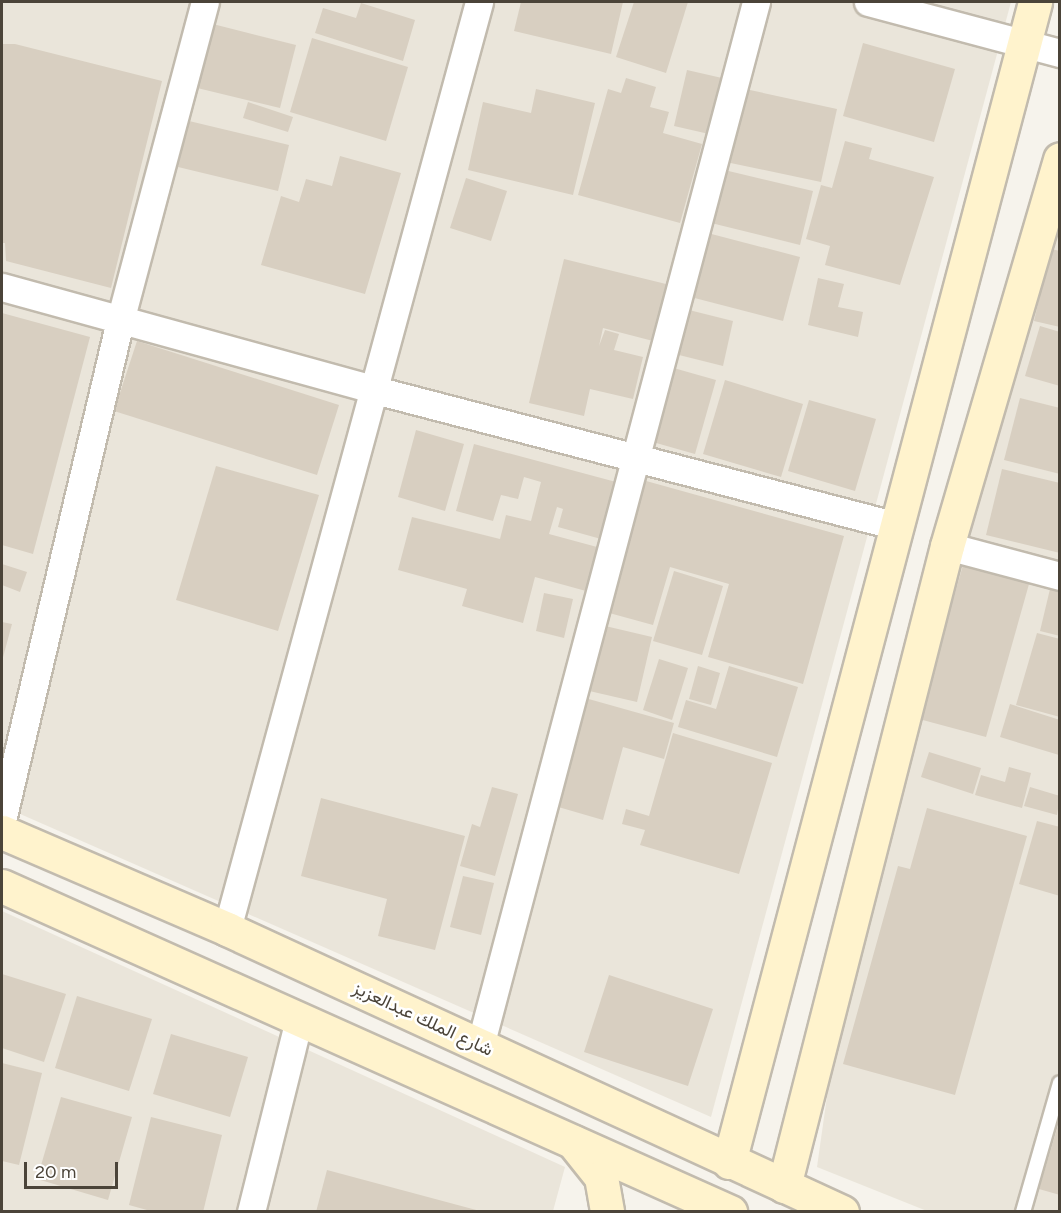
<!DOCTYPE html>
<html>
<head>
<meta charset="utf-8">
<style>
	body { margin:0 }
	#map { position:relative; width:1061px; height:1213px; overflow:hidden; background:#f6f3ec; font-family:Figtree,Vazirmatn,sans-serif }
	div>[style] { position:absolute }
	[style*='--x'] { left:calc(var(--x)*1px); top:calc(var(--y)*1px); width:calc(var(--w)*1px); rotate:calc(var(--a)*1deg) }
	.residential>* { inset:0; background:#eae5da }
	.building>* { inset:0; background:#d8cfc1 }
	.roads { filter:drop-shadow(2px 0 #c2bbae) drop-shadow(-2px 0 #c2bbae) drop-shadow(0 2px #c2bbae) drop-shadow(0 -2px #c2bbae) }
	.lane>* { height:14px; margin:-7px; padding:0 7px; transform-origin:7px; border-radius:7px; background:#fff }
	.street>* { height:27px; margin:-13.5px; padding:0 13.5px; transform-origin:13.5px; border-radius:13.5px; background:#fff }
	.secondary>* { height:33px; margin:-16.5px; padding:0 16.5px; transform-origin:16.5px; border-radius:16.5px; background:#fff3cd }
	span { translate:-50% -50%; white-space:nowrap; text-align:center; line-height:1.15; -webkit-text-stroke:5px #fff; paint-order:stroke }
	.street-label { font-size:18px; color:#4b4439 }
	.frame { position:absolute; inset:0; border:3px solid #4b4439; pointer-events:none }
	.scale { position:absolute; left:24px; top:1162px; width:94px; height:27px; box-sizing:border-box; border:3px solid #4b4439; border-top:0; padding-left:8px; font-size:18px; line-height:21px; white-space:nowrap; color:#4b4439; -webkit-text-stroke:4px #fff; paint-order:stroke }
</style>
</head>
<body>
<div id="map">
	<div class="residential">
		<i style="clip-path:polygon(2px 2px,1011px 2px,711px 1117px,2px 806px)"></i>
		<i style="clip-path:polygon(1059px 194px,1059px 1211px,927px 1211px,817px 1167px,833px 1054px,912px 729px)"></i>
		<i style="clip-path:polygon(2px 911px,565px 1167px,553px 1211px,2px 1212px)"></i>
	</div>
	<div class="building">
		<i style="clip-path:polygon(521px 2px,623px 2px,611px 54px,514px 31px)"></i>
		<i style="clip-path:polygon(634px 2px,688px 2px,666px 73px,616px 57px)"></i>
		<i style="clip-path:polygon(361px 3px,415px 20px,403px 61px,315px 33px,323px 8px,356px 18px)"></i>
		<i style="clip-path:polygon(205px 22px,296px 45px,280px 108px,189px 86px)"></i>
		<i style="clip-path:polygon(312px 38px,408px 67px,386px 141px,290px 112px)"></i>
		<i style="clip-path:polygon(863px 43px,955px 69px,934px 142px,843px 116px)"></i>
		<i style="clip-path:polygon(2px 44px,15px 44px,162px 81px,111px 288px,6px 261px,5px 243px,2px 243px)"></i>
		<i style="clip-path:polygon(687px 70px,722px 78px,709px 134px,674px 126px)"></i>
		<i style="clip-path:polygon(626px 78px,656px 87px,650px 107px,669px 112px,663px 133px,702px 144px,680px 223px,578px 195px,608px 89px,621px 93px)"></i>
		<i style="clip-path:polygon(736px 87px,837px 109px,821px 182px,721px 161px)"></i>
		<i style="clip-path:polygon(536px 89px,595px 103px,573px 195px,468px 170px,483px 102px,531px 113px)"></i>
		<i style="clip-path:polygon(248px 102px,293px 117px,288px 132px,243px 118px)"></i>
		<i style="clip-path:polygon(189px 121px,289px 145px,278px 191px,178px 167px)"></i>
		<i style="clip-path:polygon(845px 141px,872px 148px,869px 159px,934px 177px,900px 285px,825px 265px,830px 246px,806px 239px,821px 185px,832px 188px)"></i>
		<i style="clip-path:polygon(340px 156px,401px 173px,365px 294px,261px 265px,281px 196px,299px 202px,306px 179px,332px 186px)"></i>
		<i style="clip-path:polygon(716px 168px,813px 191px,800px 245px,703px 221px)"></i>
		<i style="clip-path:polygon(466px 178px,507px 191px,491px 241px,450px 228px)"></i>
		<i style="clip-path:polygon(700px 231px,800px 257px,783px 321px,683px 295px)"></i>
		<i style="clip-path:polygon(1051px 249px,1060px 251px,1060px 327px,1034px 321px)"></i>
		<i style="clip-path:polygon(564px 259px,666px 284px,653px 341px,603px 328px,599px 346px,605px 330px,619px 334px,614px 350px,643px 357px,633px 399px,590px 389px,584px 416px,529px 403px)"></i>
		<i style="clip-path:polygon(818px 278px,844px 284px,838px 307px,863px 312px,858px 337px,808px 325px)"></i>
		<i style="clip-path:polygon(681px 308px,733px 321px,723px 366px,671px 353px)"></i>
		<i style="clip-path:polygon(2px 313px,90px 337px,33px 554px,2px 545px)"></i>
		<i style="clip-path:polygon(1040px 326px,1060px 332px,1060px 386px,1025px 376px)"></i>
		<i style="clip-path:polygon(137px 341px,339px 405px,317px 475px,114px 411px)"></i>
		<i style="clip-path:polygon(663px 365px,716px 380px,695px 454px,642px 439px)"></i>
		<i style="clip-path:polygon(725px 380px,803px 404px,781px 477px,703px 454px)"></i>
		<i style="clip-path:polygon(1020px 398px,1060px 408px,1060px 474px,1004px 460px)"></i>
		<i style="clip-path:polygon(809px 400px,876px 419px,855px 491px,788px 471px)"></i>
		<i style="clip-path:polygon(416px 430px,464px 444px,445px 511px,398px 497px)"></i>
		<i style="clip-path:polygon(474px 444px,616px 482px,601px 539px,558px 527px,563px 509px,557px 507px,549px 534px,597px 547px,586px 591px,535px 577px,523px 623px,462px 606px,467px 589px,398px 570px,412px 517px,500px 539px,506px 515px,531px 521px,541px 482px,524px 477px,518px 499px,501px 495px,493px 521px,456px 511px)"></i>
		<i style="clip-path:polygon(216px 466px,319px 495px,278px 631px,176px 600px)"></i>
		<i style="clip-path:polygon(1002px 469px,1060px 483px,1060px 553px,986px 535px)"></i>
		<i style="clip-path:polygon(639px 479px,844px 536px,803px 684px,708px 657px,729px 584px,670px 567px,653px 625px,602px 611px)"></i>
		<i style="clip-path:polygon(2px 564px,27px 572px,20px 592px,2px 585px)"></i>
		<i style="clip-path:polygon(963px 565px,1029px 584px,986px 737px,919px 719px)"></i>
		<i style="clip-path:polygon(674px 571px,723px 586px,702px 655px,653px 641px)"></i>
		<i style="clip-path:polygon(1050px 589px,1060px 591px,1060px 636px,1040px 631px)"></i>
		<i style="clip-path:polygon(544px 593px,573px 599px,564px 638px,536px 631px)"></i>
		<i style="clip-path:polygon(2px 622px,12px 624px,2px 661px)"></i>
		<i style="clip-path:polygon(601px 625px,652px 637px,637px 702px,585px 690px)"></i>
		<i style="clip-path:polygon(1037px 633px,1060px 639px,1060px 717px,1016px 705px)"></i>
		<i style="clip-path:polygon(659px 659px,688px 668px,672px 720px,643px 710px)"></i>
		<i style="clip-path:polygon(698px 666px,720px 673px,711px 705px,689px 699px)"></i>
		<i style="clip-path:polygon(729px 666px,798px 687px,777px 757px,678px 727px,686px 700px,716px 709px)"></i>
		<i style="clip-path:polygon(578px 696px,674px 723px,664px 759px,623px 747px,603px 820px,548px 804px)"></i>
		<i style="clip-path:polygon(1010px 704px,1060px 720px,1059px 755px,1000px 737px)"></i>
		<i style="clip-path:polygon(673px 733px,772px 763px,739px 874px,640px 845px,645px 830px,622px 824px,626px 809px,649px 816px)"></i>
		<i style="clip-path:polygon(929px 752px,981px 768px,973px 794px,921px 777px)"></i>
		<i style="clip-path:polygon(1009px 767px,1031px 773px,1022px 808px,975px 795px,981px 775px,1005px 782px)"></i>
		<i style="clip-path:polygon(492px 787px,518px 794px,495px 876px,460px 866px,472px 824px,480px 827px)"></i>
		<i style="clip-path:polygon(1030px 787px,1060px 796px,1057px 815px,1024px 806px)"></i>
		<i style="clip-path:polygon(321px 798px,465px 836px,435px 950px,378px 936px,387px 899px,301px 876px)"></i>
		<i style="clip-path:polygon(927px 808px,1027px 836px,955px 1095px,843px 1064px,898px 866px,910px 869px)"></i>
		<i style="clip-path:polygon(1037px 821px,1060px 827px,1060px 896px,1019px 884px)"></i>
		<i style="clip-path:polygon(463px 876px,494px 883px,481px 935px,450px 927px)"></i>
		<i style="clip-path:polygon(2px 974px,66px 994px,44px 1062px,2px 1048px)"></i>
		<i style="clip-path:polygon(609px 975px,713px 1009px,688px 1086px,584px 1052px)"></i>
		<i style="clip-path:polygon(77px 996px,152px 1019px,129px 1091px,55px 1068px)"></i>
		<i style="clip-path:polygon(171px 1034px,248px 1057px,230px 1117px,153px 1094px)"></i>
		<i style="clip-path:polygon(2px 1063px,42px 1073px,19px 1165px,2px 1161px)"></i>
		<i style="clip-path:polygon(61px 1097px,132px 1117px,108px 1200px,37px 1179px)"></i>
		<i style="clip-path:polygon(151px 1117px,222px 1135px,203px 1212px,154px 1212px,129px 1205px)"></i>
		<i style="clip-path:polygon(1060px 1119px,1060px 1195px,1039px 1189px)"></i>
		<i style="clip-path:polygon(327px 1170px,480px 1211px,480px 1212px,316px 1212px)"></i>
	</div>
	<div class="roads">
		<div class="lane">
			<i style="--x:1023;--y:1212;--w:134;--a:-74"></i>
		</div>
		<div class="street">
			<i style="--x:868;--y:2;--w:199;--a:14.9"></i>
			<i style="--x:2;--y:287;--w:387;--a:15.4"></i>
			<i style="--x:375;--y:390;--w:539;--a:14.6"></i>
			<i style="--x:947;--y:546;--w:117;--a:14.9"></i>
			<i style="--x:2;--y:820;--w:513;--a:-76.7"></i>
			<i style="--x:120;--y:321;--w:330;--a:-75.1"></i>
			<i style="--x:227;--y:929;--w:961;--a:-74.79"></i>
			<i style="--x:480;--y:1046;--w:1080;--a:-75.19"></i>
			<i style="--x:251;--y:1212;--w:199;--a:-76"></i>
		</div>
		<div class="secondary">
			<i style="--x:2;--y:832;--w:245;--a:23.3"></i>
			<i style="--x:227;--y:929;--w:677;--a:24.71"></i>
			<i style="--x:2;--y:886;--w:798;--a:24.12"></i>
			<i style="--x:573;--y:1142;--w:45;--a:51.3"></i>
			<i style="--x:601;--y:1177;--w:36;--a:80"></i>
			<i style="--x:729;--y:1162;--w:1200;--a:-75.22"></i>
			<i style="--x:784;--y:1186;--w:660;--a:-75.71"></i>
			<i style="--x:947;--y:546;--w:403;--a:-73.7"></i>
		</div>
	</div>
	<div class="street-label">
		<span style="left:423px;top:1019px;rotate:25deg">شارع الملك عبدالعزيز</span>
	</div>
	<div class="frame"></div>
	<div class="scale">20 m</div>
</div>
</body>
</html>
